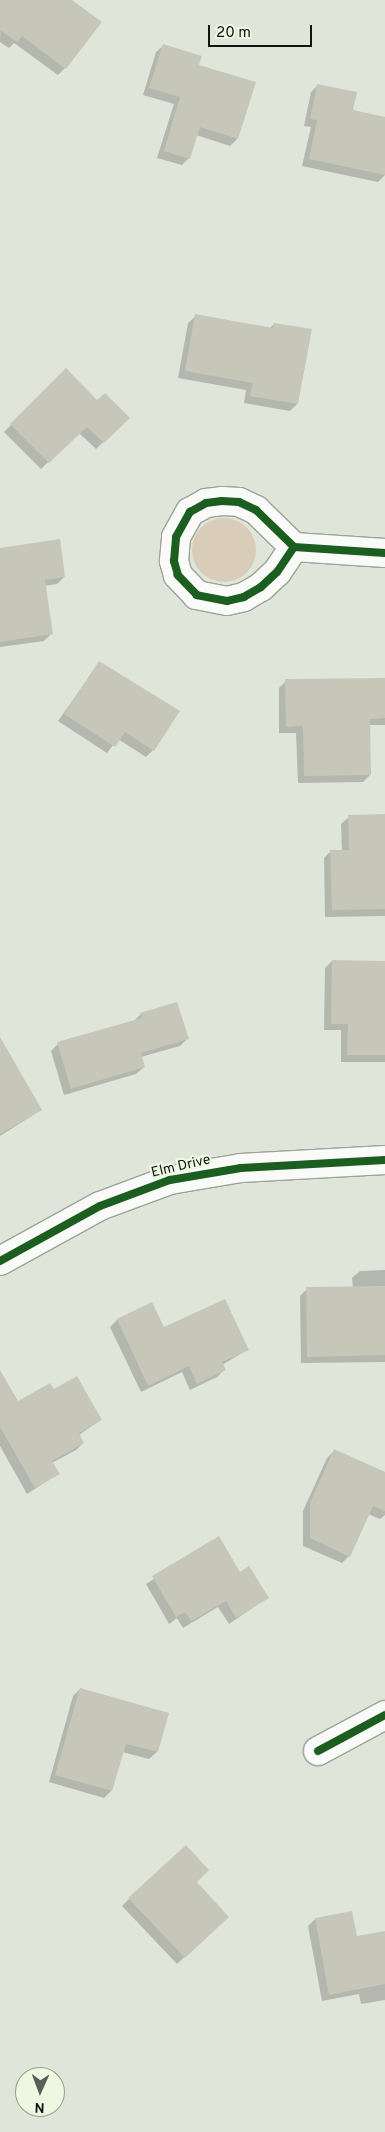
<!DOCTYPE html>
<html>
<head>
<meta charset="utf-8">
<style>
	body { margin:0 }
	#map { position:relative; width:385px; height:2132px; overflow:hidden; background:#e0e5da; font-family:Overpass,sans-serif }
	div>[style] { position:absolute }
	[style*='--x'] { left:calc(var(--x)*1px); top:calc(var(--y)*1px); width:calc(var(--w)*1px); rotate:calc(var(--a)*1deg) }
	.green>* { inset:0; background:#d9ccb9 }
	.round { border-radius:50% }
	.shadow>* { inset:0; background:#0003 }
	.building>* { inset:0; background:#c7c7b9 }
	.roads { filter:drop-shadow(1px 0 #9ea299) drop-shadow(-1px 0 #9ea299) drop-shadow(0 1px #9ea299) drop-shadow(0 -1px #9ea299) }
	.minor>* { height:28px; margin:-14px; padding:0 14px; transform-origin:14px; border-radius:14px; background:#fafbf9 }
	.cycleway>* { height:8px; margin:-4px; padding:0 4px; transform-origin:4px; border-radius:4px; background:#1b5e20 }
	span { translate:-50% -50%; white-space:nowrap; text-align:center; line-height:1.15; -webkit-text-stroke:4.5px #edf8e2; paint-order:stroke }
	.street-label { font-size:14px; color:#12150e }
	.north { position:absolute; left:15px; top:2067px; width:50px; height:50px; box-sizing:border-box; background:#edf8e2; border:1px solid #959d8d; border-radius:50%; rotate:182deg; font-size:14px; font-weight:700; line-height:20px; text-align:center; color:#12150e }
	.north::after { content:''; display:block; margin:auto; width:18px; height:22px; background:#5a5e55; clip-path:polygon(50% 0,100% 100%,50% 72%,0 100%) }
	.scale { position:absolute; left:208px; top:25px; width:104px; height:22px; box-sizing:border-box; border:2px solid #12150e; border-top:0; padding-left:6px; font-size:15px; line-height:18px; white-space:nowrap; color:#12150e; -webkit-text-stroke:4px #edf8e2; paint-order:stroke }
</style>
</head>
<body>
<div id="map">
	<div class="green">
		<i class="round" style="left:192px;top:518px;width:64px;height:64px"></i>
	</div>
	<div class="shadow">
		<i style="clip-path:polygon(1px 0,70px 0,65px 68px,58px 75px,14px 43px,9px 48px,0 42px)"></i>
		<i style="clip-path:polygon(164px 45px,198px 66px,237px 139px,230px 146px,196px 135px,189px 158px,182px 165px,157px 158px,174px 104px,143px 95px,156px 52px)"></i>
		<i style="clip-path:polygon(318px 85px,351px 111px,385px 118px,385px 175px,378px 182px,302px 166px,311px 127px,304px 126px,311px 92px)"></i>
		<i style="clip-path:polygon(196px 316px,270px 328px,274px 324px,310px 330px,297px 404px,290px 411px,244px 403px,246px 390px,178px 378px,188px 323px)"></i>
		<i style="clip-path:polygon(66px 370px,97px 402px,128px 418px,96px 449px,79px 433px,41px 469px,4px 432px)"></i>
		<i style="clip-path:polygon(0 549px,64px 577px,57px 584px,44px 586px,51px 634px,44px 641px,0 647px)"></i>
		<i style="clip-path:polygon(99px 663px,153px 750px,146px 757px,118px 739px,107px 753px,58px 721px)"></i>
		<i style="clip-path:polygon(385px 679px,385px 725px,369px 725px,370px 775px,363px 782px,298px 783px,296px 733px,279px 733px,279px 688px,286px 681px)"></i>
		<i style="clip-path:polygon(385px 816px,385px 916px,325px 917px,324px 858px,331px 851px,342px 851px,341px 824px,349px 817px)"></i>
		<i style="clip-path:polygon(332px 961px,385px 962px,385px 1062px,341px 1062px,341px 1030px,324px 1030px,325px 968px)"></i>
		<i style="clip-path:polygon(141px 1014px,187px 1039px,180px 1046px,141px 1057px,144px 1067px,136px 1074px,64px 1095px,51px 1051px,58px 1044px,134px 1021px)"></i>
		<i style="clip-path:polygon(0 1053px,41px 1110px,0 1136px)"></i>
		<i style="clip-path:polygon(385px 1270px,385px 1362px,301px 1363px,300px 1296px,307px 1289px,353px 1288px,352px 1278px,360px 1271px)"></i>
		<i style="clip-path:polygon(151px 1304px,163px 1329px,247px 1350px,222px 1365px,224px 1370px,217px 1377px,190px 1390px,182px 1372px,141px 1392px,110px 1327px,117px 1320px)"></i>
		<i style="clip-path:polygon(0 1388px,18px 1403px,100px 1420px,79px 1435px,83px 1443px,76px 1450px,52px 1463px,58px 1474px,27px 1494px,0 1446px)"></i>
		<i style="clip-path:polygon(334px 1451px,385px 1474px,385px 1515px,380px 1519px,368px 1514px,349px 1556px,342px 1563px,303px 1546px,303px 1511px,327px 1458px)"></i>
		<i style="clip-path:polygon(218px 1538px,240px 1574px,267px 1598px,229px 1624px,218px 1607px,183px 1628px,177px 1618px,169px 1624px,146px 1584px)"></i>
		<i style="clip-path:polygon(80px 1689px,167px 1714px,157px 1752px,149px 1759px,122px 1752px,111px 1791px,104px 1798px,49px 1782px,73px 1696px)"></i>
		<i style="clip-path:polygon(195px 1882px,220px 1924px,177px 1964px,122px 1906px,129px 1899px)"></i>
		<i style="clip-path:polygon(315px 1919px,356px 1938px,385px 1932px,385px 2000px,361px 2004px,359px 1994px,322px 2001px,308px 1926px)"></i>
	</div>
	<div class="building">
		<i style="clip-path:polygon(0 0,72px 0,102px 22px,66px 69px,22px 36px,17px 42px,0 30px)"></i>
		<i style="clip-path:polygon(163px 44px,202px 56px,199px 65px,256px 82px,238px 139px,200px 127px,190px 159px,164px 151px,180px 97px,149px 88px)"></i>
		<i style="clip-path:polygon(317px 84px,357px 92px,353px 110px,385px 117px,385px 175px,309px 159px,317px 120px,310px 119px)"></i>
		<i style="clip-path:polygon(195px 314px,273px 328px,274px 323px,312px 329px,298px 404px,250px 396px,253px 383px,185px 371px)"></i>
		<i style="clip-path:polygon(66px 368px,97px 400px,105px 393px,130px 418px,104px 443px,87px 427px,49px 463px,10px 424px)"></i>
		<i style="clip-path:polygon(60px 539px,65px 577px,45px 580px,53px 634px,0 642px,0 548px)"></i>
		<i style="clip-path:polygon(99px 661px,180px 711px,154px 751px,125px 732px,115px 747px,64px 714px)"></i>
		<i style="clip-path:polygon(385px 678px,385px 718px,370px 719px,371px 775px,304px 776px,303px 726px,286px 727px,285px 679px)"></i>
		<i style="clip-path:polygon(385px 814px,385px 909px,332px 910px,330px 850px,349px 850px,348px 815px)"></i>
		<i style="clip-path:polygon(332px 960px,385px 961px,385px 1055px,347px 1055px,348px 1024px,331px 1024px)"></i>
		<i style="clip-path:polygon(177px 1002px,189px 1039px,141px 1053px,145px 1067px,71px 1089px,57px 1042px,142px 1018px,140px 1013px)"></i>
		<i style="clip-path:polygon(0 1037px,42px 1110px,0 1134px)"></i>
		<i style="clip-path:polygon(385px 1286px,385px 1355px,307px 1357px,306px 1287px)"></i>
		<i style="clip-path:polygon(225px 1299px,249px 1350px,222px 1362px,226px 1370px,197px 1384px,189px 1366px,148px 1386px,117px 1319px,152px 1302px,164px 1327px)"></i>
		<i style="clip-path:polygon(0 1370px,18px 1401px,50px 1383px,54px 1389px,77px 1376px,102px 1420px,79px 1433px,84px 1443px,52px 1461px,60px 1474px,35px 1488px,0 1427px)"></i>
		<i style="clip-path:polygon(334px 1449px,385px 1472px,385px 1511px,373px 1506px,350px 1557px,310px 1538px,310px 1503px)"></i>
		<i style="clip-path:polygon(219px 1536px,240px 1572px,249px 1566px,269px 1598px,236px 1618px,226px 1601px,191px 1621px,185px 1612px,176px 1617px,152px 1576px)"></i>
		<i style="clip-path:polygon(80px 1688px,169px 1713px,158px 1752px,126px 1744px,112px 1791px,55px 1775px)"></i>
		<i style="clip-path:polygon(186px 1845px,209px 1870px,197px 1882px,229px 1917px,185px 1958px,128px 1898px)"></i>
		<i style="clip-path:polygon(352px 1911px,357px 1936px,385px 1931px,385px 1984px,329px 1995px,315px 1918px)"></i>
	</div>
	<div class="roads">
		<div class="minor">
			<i style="--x:294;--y:547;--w:30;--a:124"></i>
			<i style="--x:277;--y:572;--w:22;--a:137"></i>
			<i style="--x:261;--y:587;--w:20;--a:150"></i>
			<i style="--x:244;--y:597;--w:17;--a:167"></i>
			<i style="--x:227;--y:601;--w:31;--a:-169"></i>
			<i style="--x:197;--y:595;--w:28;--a:-134"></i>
			<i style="--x:178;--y:575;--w:15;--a:-106"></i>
			<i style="--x:174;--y:561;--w:24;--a:-85"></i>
			<i style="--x:176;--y:537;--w:29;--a:-61"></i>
			<i style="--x:190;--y:512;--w:18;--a:-29"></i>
			<i style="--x:206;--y:503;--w:16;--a:-7"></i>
			<i style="--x:222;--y:501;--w:17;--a:3"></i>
			<i style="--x:239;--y:502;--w:19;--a:25"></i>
			<i style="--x:256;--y:510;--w:53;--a:44.2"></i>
			<i style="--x:294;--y:547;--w:91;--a:3.8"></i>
			<i style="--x:0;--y:1261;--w:114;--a:-28.8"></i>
			<i style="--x:100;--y:1206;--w:75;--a:-20.4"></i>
			<i style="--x:170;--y:1180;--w:72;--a:-9.6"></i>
			<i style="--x:241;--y:1168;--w:144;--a:-3.2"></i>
			<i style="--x:318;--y:1751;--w:76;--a:-28.2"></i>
		</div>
	</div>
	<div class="cycleway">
		<i style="--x:294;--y:547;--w:30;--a:124"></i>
		<i style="--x:277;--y:572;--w:22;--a:137"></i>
		<i style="--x:261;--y:587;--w:20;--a:150"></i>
		<i style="--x:244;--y:597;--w:17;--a:167"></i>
		<i style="--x:227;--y:601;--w:31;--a:-169"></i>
		<i style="--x:197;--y:595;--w:28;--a:-134"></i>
		<i style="--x:178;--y:575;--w:15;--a:-106"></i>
		<i style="--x:174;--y:561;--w:24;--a:-85"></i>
		<i style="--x:176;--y:537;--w:29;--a:-61"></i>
		<i style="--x:190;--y:512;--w:18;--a:-29"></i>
		<i style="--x:206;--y:503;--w:16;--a:-7"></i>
		<i style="--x:222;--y:501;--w:17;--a:3"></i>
		<i style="--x:239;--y:502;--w:19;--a:25"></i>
		<i style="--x:256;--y:510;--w:53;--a:44.2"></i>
		<i style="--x:294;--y:547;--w:91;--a:3.8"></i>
		<i style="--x:0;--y:1261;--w:114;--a:-28.8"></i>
		<i style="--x:100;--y:1206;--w:75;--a:-20.4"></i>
		<i style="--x:170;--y:1180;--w:72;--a:-9.6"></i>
		<i style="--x:241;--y:1168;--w:144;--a:-3.2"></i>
		<i style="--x:318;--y:1751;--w:76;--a:-28.2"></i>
	</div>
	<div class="street-label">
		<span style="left:181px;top:1167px;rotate:-13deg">Elm Drive</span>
	</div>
	<div class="north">N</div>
	<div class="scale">20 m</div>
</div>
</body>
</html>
